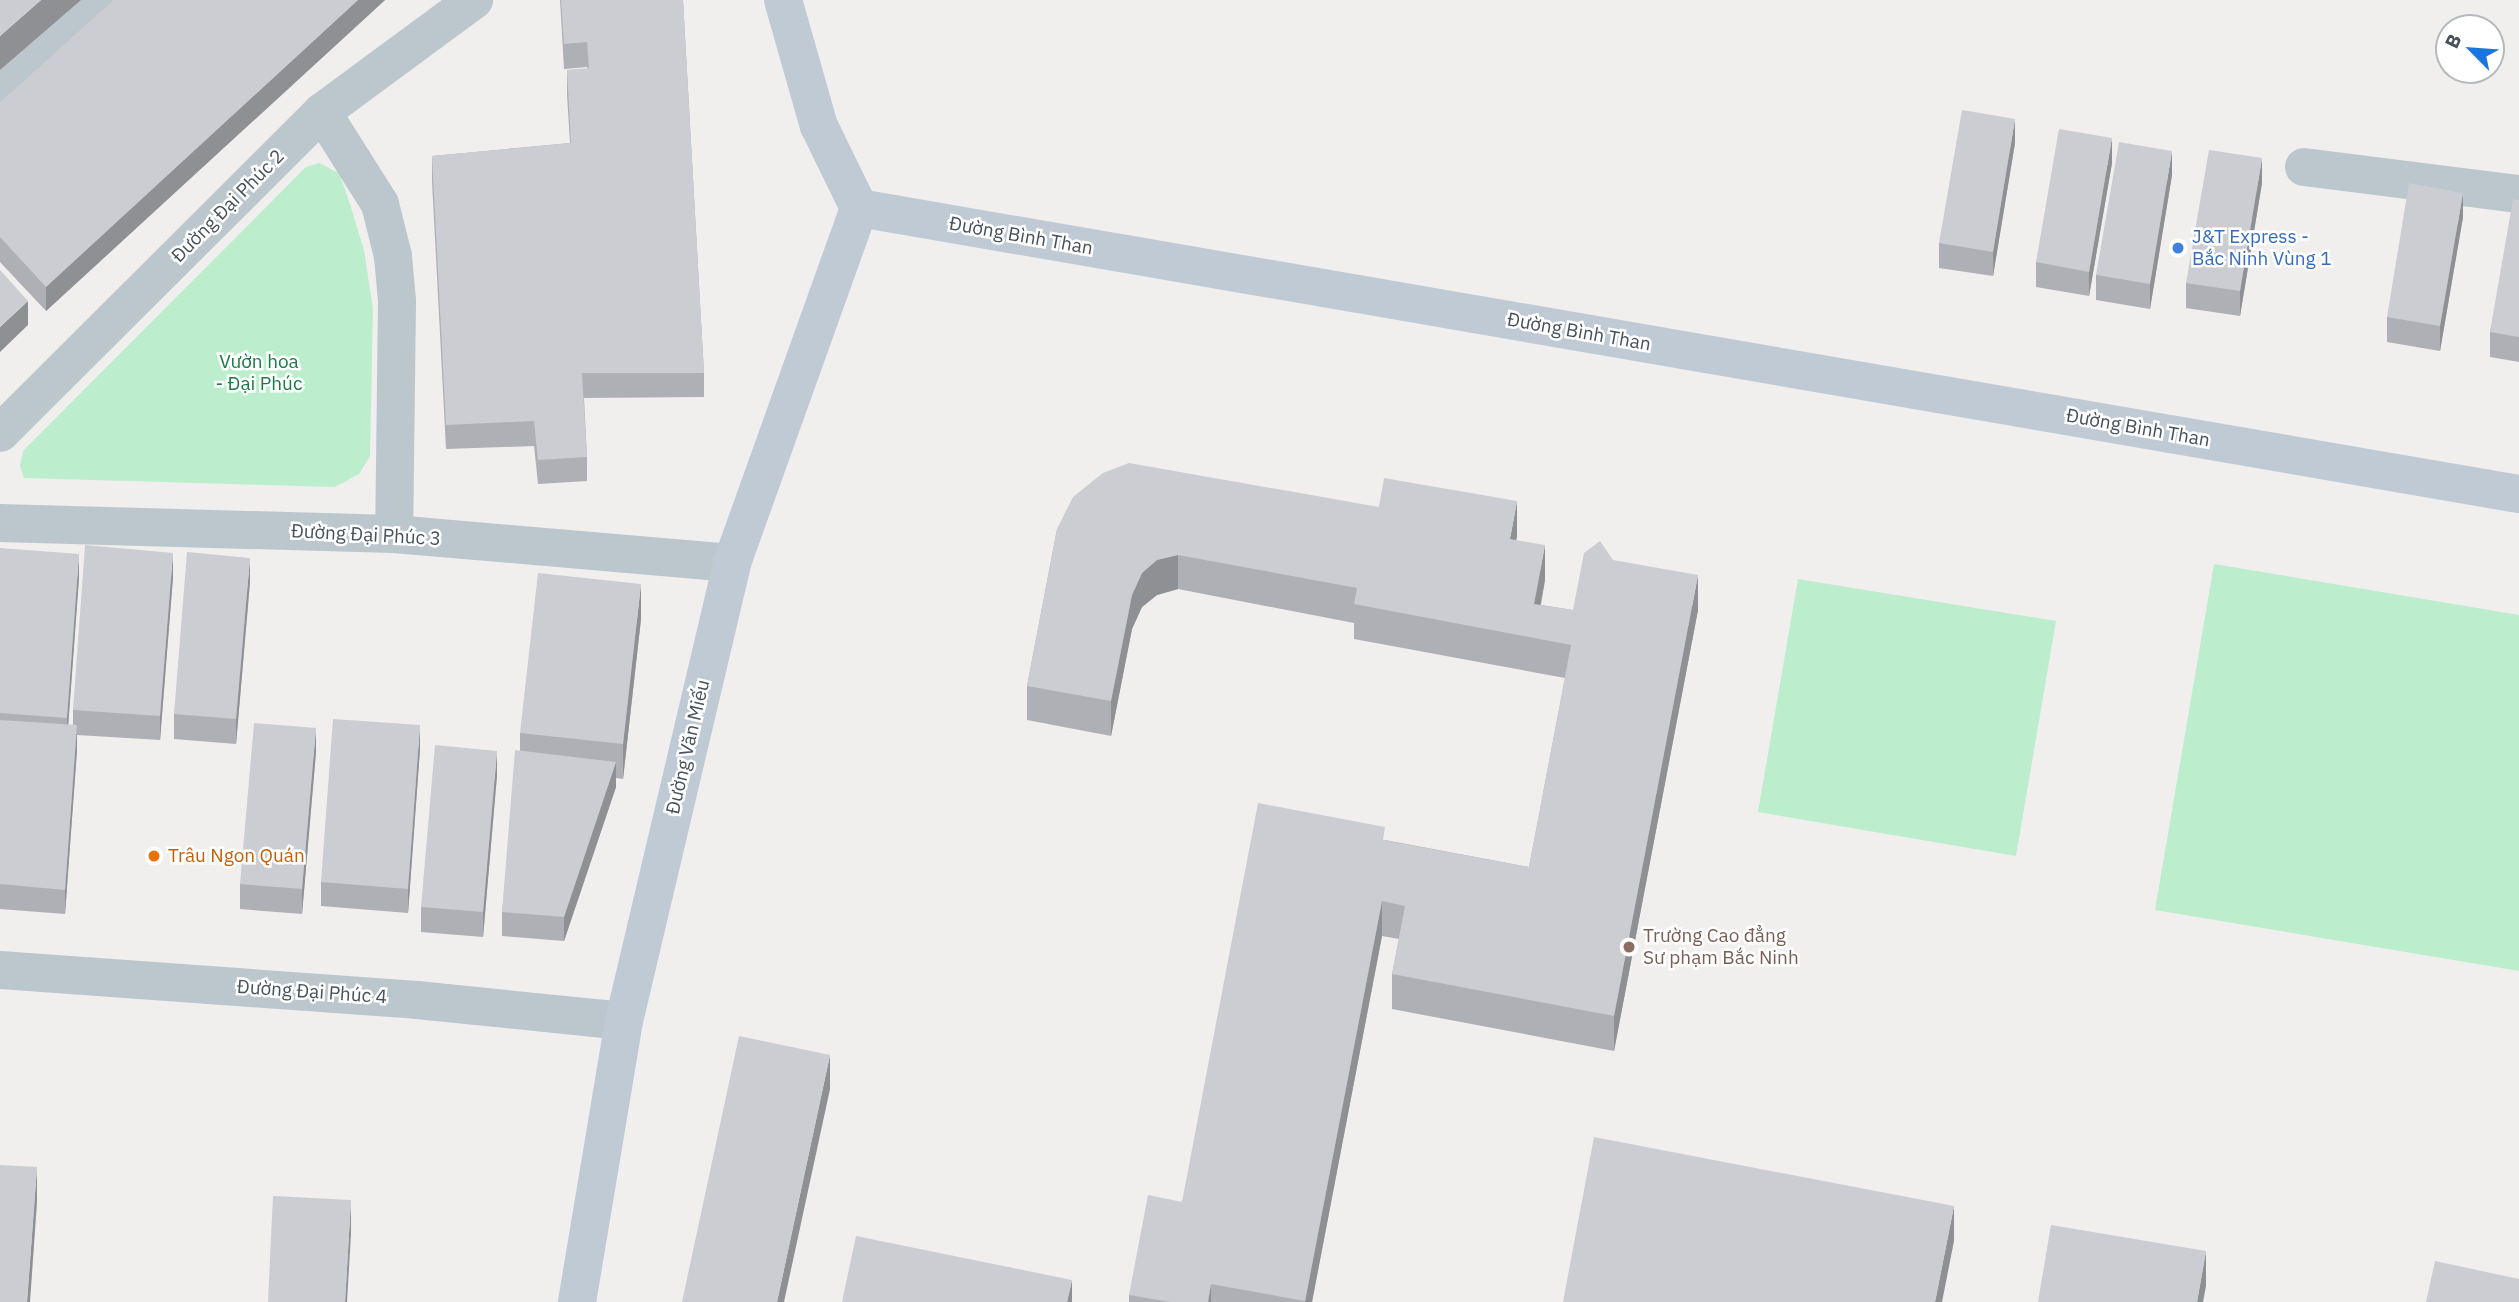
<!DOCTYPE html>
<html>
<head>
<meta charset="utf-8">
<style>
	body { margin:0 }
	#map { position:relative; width:2519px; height:1302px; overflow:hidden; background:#f1eeee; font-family:"IBM Plex Sans",sans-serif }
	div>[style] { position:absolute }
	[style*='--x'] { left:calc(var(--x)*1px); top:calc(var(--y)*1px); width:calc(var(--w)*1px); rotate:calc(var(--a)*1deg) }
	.green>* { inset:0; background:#bceece }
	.street>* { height:38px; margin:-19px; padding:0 19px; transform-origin:19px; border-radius:19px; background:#bcc6cd }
	.secondary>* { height:38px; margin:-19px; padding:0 19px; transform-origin:19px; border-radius:19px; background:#bfcad5 }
	.wall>* { inset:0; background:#afb0b5 }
	.shaded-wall>* { inset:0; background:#8e9094 }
	.building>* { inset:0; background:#cbcdd3 }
	.dots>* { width:19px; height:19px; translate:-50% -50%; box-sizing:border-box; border:4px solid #fff; border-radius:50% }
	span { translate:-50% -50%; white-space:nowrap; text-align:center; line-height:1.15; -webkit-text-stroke:5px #fff; paint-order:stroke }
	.street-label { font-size:19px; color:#46525b }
	.shop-label { font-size:19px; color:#366cbe }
	.left { translate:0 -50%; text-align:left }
	.park-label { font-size:19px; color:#187c47 }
	.food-label { font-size:19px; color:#c56008 }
	.education-label { font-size:19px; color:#785e54 }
	.north { position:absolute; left:2435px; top:14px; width:70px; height:70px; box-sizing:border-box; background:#fff; border:2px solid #b5babd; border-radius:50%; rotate:295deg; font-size:19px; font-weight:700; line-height:28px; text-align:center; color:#46525b }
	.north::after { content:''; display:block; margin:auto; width:24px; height:32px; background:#1b75de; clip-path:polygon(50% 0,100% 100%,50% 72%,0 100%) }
</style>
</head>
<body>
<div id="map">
	<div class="green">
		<i style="clip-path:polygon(319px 163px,339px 173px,349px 201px,364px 250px,373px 309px,370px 456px,359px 474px,335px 487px,24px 478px,20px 466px,23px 451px,306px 167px)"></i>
		<i style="clip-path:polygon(2214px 564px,2519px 615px,2519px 971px,2155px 910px)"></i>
		<i style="clip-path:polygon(1798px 579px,2056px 621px,2016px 856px,1758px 812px)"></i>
	</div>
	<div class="street">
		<i style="--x:0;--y:95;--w:143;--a:-41.6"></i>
		<i style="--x:322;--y:112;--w:109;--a:57.8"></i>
		<i style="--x:380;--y:204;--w:54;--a:76"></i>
		<i style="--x:393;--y:256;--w:45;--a:84.9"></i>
		<i style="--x:397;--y:301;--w:233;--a:90.7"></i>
		<i style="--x:2304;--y:167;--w:217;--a:7.2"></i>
		<i style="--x:0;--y:433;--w:455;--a:-44.9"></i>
		<i style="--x:322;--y:112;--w:189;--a:-36.4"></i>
		<i style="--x:0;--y:523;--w:394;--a:1.6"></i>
		<i style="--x:394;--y:534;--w:339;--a:4.9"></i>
		<i style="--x:0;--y:970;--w:418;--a:4.1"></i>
		<i style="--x:417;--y:1000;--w:208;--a:5.8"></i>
	</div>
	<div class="secondary">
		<i style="--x:783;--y:0;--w:131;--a:74.1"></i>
		<i style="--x:819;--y:126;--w:91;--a:64"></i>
		<i style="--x:859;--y:208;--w:1684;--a:9.78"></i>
		<i style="--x:577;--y:1302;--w:285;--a:-80.5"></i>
		<i style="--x:624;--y:1021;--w:471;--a:-76.7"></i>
		<i style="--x:732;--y:563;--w:377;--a:-70.3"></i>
	</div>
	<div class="wall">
		<i style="clip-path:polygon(113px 0,385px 0,46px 311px,0 262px,0 102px)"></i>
		<i style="clip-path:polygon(560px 0,683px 0,704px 373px,704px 397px,584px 398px,587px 457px,587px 481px,538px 484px,534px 446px,446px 449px,432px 181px,432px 156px,570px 143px,567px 95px,567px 70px,588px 69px,587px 67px,564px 69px)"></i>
		<i style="clip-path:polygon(2015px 143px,1993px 276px,1939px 268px,1939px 243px)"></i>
		<i style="clip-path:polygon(2112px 163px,2089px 296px,2036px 287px,2036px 262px)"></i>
		<i style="clip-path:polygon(2172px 175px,2150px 309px,2096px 300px,2096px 275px)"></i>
		<i style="clip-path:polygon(2262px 183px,2240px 316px,2186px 308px,2186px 283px)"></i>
		<i style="clip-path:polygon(2519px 200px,2519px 362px,2490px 357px,2490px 332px)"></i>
		<i style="clip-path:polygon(2463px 217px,2440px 351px,2387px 342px,2387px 317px)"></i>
		<i style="clip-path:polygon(1057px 529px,1517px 536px,1516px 540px,1545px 580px,1541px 605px,1573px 610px,1613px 560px,1698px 610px,1614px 1051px,1392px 1009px,1392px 974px,1399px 939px,1382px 936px,1312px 1302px,1129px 1302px,1129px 1295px,1385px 840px,1529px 867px,1565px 678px,1354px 639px,1354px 623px,1178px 589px,1157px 595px,1142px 607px,1132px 629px,1111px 736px,1027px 720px,1027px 686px)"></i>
		<i style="clip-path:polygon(0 548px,79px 578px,68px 725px,73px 725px,73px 710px,173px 577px,160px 740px,77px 735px,77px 750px,65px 914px,0 909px)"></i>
		<i style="clip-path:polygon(250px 582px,236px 744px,174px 739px,174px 714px)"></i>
		<i style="clip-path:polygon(641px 619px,623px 779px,616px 778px,616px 787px,564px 941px,502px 936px,502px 912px,520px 751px,520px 733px)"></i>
		<i style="clip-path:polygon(420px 749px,408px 913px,321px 906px,321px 882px)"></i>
		<i style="clip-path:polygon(316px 752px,302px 914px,240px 909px,240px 884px)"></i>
		<i style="clip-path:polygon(497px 775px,483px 937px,421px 932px,421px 907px)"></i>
	</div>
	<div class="shaded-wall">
		<i style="clip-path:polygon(41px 0,81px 0,0 70px,0 36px)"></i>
		<i style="clip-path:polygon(358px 0,385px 0,46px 311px,46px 287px)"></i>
		<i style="clip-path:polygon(2015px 119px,2015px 143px,1993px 276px,1993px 252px)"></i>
		<i style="clip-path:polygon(2112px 138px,2112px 163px,2089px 296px,2089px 272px)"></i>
		<i style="clip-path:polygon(2172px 151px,2172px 175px,2150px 309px,2150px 284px)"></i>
		<i style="clip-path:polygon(2262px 158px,2262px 183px,2240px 316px,2240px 291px)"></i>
		<i style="clip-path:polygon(2463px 193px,2463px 217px,2440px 351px,2440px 326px)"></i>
		<i style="clip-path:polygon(28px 301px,28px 325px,0 352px,0 327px)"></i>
		<i style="clip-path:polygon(1517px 501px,1517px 536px,1510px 573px,1510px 539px)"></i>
		<i style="clip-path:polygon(1545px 545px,1545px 580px,1534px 638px,1534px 604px)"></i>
		<i style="clip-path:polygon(173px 553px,173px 577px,160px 740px,160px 716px)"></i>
		<i style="clip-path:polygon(79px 554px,79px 578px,67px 742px,67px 718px)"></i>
		<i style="clip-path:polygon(1178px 555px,1178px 589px,1157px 595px,1142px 607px,1132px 629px,1111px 736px,1111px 701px,1132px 595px,1142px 573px,1157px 560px)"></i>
		<i style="clip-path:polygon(250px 558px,250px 582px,236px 744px,236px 719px)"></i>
		<i style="clip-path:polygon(1698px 575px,1698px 610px,1614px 1051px,1614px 1016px)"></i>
		<i style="clip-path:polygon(641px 584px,641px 619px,623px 779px,623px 744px)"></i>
		<i style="clip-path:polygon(77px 725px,77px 750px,65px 914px,65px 890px)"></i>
		<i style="clip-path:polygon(420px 725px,420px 749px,408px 913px,408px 889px)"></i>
		<i style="clip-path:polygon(316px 728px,316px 752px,302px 914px,302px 889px)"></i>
		<i style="clip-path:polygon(497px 751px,497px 775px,483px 937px,483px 912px)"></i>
		<i style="clip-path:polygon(616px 762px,616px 787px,564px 941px,564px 917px)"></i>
		<i style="clip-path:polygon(1382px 901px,1382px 936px,1312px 1302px,1305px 1302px)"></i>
		<i style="clip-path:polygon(830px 1055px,830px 1089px,784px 1302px,777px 1302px)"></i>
		<i style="clip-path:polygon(37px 1167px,37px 1202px,30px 1302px,27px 1302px)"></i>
		<i style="clip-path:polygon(351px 1200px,351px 1234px,347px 1302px,345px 1302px)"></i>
		<i style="clip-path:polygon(1954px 1206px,1954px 1241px,1942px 1302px,1935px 1302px)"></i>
		<i style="clip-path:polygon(2206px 1251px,2206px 1286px,2203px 1302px,2197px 1302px)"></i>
		<i style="clip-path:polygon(1072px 1280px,1072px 1302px,1067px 1302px)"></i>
		<i style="clip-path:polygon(1211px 1284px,1211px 1302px,1208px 1302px)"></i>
	</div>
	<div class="building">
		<i style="clip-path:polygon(0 0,41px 0,0 36px)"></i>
		<i style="clip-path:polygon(113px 0,358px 0,46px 287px,0 237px,0 102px)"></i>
		<i style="clip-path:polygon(561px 0,683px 0,704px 373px,582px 373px,587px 457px,538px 460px,534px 421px,446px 425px,432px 156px,571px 143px,567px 70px,589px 68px,587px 42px,564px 44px)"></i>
		<i style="clip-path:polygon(1962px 110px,2015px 119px,1993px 252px,1939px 243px)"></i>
		<i style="clip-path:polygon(2059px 129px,2112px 138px,2089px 272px,2036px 262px)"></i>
		<i style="clip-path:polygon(2119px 142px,2172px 151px,2150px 284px,2096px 275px)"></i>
		<i style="clip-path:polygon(2209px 150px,2262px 158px,2240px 291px,2186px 283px)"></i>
		<i style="clip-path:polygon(2409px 183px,2463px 193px,2440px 326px,2387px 317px)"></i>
		<i style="clip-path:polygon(2513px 199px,2519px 200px,2519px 337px,2490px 332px)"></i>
		<i style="clip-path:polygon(0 270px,28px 301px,0 327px)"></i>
		<i style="clip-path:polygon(1129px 463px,1379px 507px,1384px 478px,1517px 501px,1510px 539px,1545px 545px,1534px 604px,1573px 610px,1584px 553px,1600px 541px,1613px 560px,1698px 575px,1614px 1016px,1392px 974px,1405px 906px,1382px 901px,1305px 1301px,1211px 1284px,1208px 1302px,1170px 1302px,1129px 1295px,1148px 1195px,1182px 1202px,1258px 803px,1385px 827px,1383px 840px,1529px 867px,1571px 645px,1354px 604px,1357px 588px,1178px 555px,1157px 560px,1142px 573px,1132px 595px,1111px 701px,1027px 686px,1057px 529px,1073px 497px,1103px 473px)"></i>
		<i style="clip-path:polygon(85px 545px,173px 553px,160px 716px,73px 710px)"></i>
		<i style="clip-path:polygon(0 548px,79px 554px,67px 718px,0 713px)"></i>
		<i style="clip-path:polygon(187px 552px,250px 558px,236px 719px,174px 714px)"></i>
		<i style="clip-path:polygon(538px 573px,641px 584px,623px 744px,520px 733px)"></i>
		<i style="clip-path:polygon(333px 719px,420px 725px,408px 889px,321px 882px)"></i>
		<i style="clip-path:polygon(0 720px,77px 725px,65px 890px,0 884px)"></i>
		<i style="clip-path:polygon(254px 723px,316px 728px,302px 889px,240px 884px)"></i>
		<i style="clip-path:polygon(435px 745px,497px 751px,483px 912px,421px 907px)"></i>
		<i style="clip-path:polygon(515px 750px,616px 762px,564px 917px,502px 912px)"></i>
		<i style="clip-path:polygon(739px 1036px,830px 1055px,777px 1302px,682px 1302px)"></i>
		<i style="clip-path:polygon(1594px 1137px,1954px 1206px,1935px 1302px,1563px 1302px)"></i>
		<i style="clip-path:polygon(0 1165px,37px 1167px,27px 1302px,0 1302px)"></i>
		<i style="clip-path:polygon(273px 1196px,351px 1200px,345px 1302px,268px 1302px)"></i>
		<i style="clip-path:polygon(2051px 1225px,2206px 1251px,2197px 1302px,2038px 1302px)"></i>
		<i style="clip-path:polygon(856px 1236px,1072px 1280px,1067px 1302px,842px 1302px)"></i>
		<i style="clip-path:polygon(2435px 1261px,2519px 1279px,2519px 1302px,2426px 1302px)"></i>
	</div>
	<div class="dots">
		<i style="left:2178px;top:248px;background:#3f7fe0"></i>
		<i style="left:154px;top:856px;background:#e8710a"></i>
		<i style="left:1629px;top:947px;background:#8d6e63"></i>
	</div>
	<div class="street-label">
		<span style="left:228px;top:206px;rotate:-45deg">Đường Đại Phúc 2</span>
		<span style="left:1021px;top:236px;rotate:10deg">Đường Bình Than</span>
		<span style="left:1579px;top:332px;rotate:10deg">Đường Bình Than</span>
		<span style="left:2138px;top:428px;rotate:10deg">Đường Bình Than</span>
		<span style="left:366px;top:535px;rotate:3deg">Đường Đại Phúc 3</span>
		<span style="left:688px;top:747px;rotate:-77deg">Đường Văn Miếu</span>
		<span style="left:312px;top:992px;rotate:4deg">Đường Đại Phúc 4</span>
	</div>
	<div class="shop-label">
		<span class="left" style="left:2192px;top:248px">J&amp;T Express -<br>Bắc Ninh Vùng 1</span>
	</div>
	<div class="park-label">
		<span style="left:259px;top:373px">Vườn hoa<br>- Đại Phúc</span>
	</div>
	<div class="food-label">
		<span class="left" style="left:168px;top:856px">Trâu Ngon Quán</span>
	</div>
	<div class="education-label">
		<span class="left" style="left:1643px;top:947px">Trường Cao đẳng<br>Sư phạm Bắc Ninh</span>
	</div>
	<div class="north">B</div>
</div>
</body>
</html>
